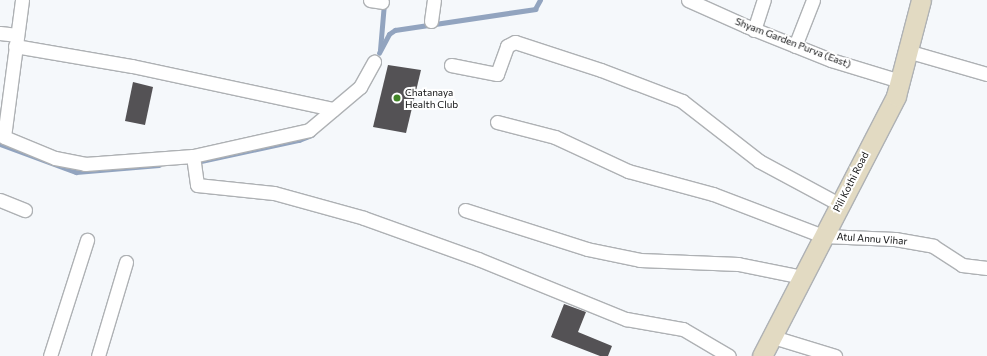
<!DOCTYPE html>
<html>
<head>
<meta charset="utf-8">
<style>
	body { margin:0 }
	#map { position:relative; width:987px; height:356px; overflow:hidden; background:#f5f8fb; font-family:Commissioner,sans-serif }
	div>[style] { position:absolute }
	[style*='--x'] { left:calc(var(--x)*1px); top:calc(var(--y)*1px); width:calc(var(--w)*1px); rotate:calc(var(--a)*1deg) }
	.stream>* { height:4.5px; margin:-2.25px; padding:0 2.25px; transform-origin:2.25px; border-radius:2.25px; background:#92a4bf }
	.building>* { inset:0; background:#545255 }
	.roads { filter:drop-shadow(1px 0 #aeb1b4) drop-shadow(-1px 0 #aeb1b4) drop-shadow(0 1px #aeb1b4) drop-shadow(0 -1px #aeb1b4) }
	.street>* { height:13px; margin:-6.5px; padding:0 6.5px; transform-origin:6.5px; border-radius:6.5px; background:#fff }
	.secondary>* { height:19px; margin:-9.5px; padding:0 9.5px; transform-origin:9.5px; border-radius:9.5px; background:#e2dac2 }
	.dots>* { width:11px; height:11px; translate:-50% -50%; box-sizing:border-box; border:2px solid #fff; border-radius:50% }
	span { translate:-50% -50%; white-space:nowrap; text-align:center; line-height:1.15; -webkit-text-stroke:4px #fff; paint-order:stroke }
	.street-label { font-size:10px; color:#0d0e0f }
	.poi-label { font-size:10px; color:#0d0e0f }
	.left { translate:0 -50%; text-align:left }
</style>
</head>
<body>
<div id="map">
	<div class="stream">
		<i style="--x:380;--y:50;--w:47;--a:-85.1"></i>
		<i style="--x:379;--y:53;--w:21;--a:-62"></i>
		<i style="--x:389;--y:34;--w:7;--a:-34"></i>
		<i style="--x:395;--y:30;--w:142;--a:-8.5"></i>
		<i style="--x:535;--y:9;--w:10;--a:-61"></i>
		<i style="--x:0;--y:144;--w:81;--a:20.2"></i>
		<i style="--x:76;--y:172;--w:83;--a:-4.8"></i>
		<i style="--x:201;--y:161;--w:100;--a:-12.1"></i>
		<i style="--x:299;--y:140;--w:14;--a:-21"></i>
	</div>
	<div class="building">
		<i style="clip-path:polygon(388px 65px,421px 70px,406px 133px,373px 127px)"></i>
		<i style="clip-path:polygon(133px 82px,153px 87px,145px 125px,125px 121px)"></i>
		<i style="clip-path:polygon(564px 304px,586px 312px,578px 332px,612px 346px,608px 356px,600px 356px,551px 337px)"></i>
	</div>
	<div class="roads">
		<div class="street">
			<i style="--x:22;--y:0;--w:138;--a:97.5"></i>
			<i style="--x:4;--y:137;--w:55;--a:22.4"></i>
			<i style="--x:55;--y:158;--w:31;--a:11"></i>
			<i style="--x:85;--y:164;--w:108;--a:-4.2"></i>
			<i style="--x:193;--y:156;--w:119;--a:-12.6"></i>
			<i style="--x:309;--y:130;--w:67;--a:-40.1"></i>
			<i style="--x:360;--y:87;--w:29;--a:-61"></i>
			<i style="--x:370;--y:0;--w:12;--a:9"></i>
			<i style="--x:688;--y:0;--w:64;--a:24.1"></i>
			<i style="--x:746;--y:26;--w:92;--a:21.8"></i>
			<i style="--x:831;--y:60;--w:72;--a:16.9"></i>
			<i style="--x:431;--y:21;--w:21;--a:-82"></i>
			<i style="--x:754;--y:30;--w:32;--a:-72"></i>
			<i style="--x:0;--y:33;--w:17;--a:7"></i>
			<i style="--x:15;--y:46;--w:119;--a:9.7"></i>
			<i style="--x:132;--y:66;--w:206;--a:12.1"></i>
			<i style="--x:795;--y:46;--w:49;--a:-68.6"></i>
			<i style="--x:907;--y:51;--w:83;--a:16"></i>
			<i style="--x:451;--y:65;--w:47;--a:11.1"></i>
			<i style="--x:497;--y:74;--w:30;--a:-70"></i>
			<i style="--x:507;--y:46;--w:9;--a:-27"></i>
			<i style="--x:515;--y:42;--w:90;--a:18"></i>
			<i style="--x:601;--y:70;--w:87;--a:20.9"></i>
			<i style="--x:682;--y:101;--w:98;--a:37.9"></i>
			<i style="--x:759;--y:161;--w:91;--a:28.3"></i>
			<i style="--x:497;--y:122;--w:60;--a:14.5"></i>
			<i style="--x:555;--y:137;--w:81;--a:25"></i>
			<i style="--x:628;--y:171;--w:88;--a:15.1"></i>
			<i style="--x:713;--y:194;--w:118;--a:20.9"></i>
			<i style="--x:823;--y:236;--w:72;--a:2.4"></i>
			<i style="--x:895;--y:239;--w:39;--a:10"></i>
			<i style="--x:933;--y:246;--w:35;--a:33"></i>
			<i style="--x:962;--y:265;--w:25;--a:7"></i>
			<i style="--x:193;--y:156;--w:29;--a:82"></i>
			<i style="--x:197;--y:185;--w:77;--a:5.9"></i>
			<i style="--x:274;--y:193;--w:93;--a:15.5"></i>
			<i style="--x:364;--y:218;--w:121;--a:19.8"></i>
			<i style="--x:478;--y:259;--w:160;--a:22.1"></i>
			<i style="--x:626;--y:319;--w:58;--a:10"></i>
			<i style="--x:683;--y:329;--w:53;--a:30.4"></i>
			<i style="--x:0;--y:200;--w:27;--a:22"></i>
			<i style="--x:465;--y:210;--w:128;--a:17.7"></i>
			<i style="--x:587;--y:249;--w:54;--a:11.7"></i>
			<i style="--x:640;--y:260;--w:98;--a:2.3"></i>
			<i style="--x:738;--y:264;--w:65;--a:11.5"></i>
			<i style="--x:773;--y:337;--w:65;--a:17"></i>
			<i style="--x:50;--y:356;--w:122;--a:-72.3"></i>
			<i style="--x:98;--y:356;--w:98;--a:-73.4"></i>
		</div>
		<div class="secondary">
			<i style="--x:762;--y:356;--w:292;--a:-62.7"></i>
			<i style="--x:896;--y:96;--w:99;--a:-75.4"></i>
		</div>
	</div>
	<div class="dots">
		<i style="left:397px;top:98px;background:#428528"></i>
	</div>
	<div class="street-label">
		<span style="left:793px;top:43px;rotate:21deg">Shyam Garden Purva (East)</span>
		<span style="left:851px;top:182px;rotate:-63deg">Pili Kothi Road</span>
		<span style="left:872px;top:239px;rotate:4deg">Atul Annu Vihar</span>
	</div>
	<div class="poi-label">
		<span class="left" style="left:405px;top:98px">Chatanaya<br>Health Club</span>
	</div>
</div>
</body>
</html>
